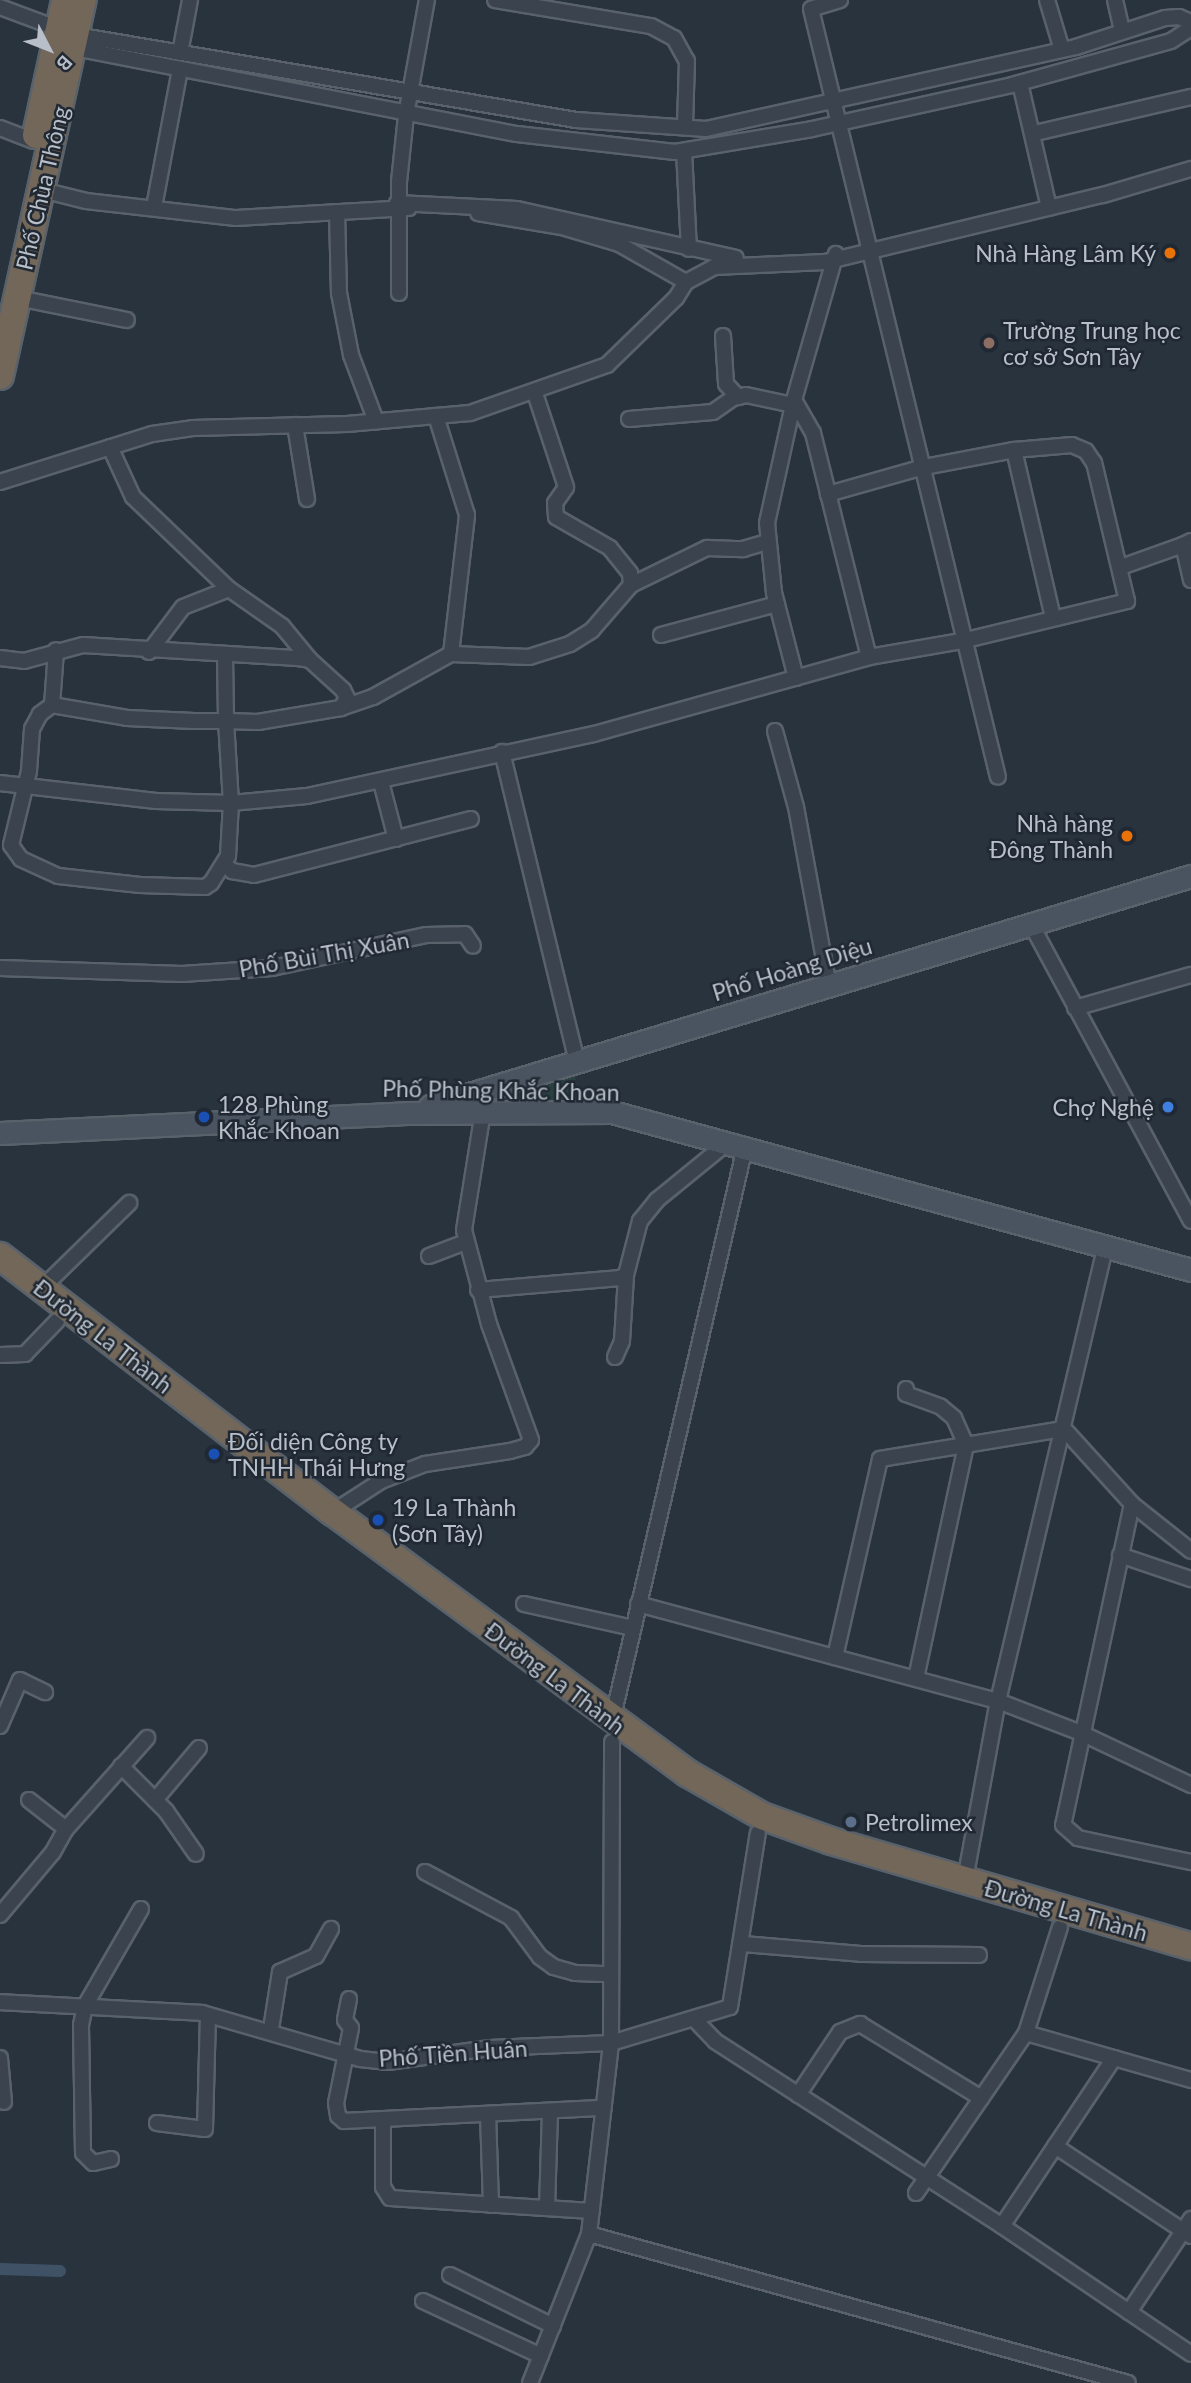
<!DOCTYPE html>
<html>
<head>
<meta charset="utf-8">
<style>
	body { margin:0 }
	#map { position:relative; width:1191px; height:2383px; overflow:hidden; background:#28333e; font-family:Lato,sans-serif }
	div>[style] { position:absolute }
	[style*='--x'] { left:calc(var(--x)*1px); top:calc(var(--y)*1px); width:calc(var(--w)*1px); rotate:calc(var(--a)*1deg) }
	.green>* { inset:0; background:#2b4040 }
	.canal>* { height:12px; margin:-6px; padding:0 6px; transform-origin:6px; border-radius:6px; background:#3f5265 }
	.roads { filter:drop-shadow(2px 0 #59626b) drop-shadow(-2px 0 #59626b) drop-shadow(0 2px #59626b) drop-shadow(0 -2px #59626b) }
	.street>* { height:14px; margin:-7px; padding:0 7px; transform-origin:7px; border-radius:7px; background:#3b444e }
	.secondary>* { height:21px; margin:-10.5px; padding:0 10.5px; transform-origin:10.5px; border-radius:10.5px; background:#4a5460 }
	.highway>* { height:26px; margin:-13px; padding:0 13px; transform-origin:13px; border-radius:13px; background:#736759 }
	.dots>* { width:19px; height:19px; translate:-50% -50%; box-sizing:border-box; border:4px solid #202933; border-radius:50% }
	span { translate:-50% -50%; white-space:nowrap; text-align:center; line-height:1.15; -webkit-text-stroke:5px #202933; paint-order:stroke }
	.street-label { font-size:23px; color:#b8bfc8 }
	.poi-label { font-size:23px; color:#b8bfc8 }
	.right { translate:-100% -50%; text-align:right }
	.left { translate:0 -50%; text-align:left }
	.north { position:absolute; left:14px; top:14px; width:70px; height:70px; -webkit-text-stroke:5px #202933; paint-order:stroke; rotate:132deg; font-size:19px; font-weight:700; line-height:28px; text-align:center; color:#b8bfc8 }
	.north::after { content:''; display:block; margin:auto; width:24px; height:32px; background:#b8bfc8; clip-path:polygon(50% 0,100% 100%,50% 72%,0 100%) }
</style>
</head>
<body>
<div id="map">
	<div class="green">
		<i style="clip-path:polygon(573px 1069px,582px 1105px,470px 1101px)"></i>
	</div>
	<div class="canal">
		<i style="--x:0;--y:2269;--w:60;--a:1.9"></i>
	</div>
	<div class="roads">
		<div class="street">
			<i style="--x:495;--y:0;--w:158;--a:9.5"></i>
			<i style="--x:651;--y:26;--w:26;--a:28"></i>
			<i style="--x:674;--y:38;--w:26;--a:61"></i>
			<i style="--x:687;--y:61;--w:65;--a:91.8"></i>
			<i style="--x:840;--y:0;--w:30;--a:163"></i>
			<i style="--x:811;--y:9;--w:790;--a:76.32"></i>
			<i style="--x:1047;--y:0;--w:52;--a:73.3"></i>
			<i style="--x:1115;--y:0;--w:32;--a:77"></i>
			<i style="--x:0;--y:7;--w:63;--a:20.4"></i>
			<i style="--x:76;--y:35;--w:507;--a:9.65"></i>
			<i style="--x:576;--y:120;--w:130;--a:4"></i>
			<i style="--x:706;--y:129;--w:379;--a:-12.5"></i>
			<i style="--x:1076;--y:47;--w:94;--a:-18"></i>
			<i style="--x:1165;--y:18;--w:14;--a:-4"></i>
			<i style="--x:1179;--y:17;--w:13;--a:23"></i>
			<i style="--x:74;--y:48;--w:451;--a:11"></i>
			<i style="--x:517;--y:134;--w:159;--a:6.5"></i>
			<i style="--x:675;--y:152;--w:139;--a:-9.5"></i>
			<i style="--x:812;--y:129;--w:205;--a:-12.4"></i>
			<i style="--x:1012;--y:85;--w:165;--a:-15.5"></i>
			<i style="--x:1171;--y:41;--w:24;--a:-33"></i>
			<i style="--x:180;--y:53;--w:54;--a:-79.3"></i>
			<i style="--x:1020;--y:83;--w:128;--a:76.9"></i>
			<i style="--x:0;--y:128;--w:36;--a:21"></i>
			<i style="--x:1035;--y:133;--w:160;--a:-13"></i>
			<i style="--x:684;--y:151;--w:98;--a:87.1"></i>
			<i style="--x:42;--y:190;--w:45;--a:14"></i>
			<i style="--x:86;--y:201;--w:151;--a:6.5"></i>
			<i style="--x:236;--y:218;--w:173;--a:-3.3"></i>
			<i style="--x:397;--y:203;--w:120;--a:2.9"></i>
			<i style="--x:517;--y:209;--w:224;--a:12.6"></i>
			<i style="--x:154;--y:207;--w:139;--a:-79.3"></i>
			<i style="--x:337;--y:212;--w:81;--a:88.6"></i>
			<i style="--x:339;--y:293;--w:63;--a:79"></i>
			<i style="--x:351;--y:355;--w:71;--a:69.3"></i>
			<i style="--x:478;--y:213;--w:85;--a:9.5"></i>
			<i style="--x:562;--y:227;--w:59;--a:16.6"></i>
			<i style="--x:619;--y:244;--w:77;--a:29.6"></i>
			<i style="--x:399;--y:293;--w:111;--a:-90"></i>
			<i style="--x:399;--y:182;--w:67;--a:-84"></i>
			<i style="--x:406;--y:115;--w:117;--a:-79.7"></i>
			<i style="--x:18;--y:298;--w:111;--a:11.4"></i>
			<i style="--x:723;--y:336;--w:48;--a:86.4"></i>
			<i style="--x:726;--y:384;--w:18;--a:47"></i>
			<i style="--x:794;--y:400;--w:38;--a:60"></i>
			<i style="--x:813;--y:433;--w:231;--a:76"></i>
			<i style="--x:629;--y:419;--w:84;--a:-4.8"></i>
			<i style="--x:713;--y:412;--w:24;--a:-35"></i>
			<i style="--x:733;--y:398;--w:13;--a:-13"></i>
			<i style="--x:746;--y:395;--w:48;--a:12"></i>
			<i style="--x:295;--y:425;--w:75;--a:80.8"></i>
			<i style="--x:110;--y:447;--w:55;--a:65.3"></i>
			<i style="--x:133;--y:497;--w:133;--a:43.8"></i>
			<i style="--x:229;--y:589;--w:65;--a:34.9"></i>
			<i style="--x:282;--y:626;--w:44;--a:50.5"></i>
			<i style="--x:1014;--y:450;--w:172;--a:76.9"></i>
			<i style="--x:0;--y:482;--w:159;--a:-17.5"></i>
			<i style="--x:152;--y:434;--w:41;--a:-8.3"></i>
			<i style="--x:193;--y:428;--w:154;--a:-1.5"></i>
			<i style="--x:347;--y:424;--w:123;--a:-5.1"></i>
			<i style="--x:470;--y:413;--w:145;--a:-19.3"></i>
			<i style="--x:607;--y:365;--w:96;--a:-44.2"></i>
			<i style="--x:676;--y:298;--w:19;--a:-58"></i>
			<i style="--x:686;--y:282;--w:32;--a:-28"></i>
			<i style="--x:714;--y:267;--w:111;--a:-2.6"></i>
			<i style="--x:825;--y:262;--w:286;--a:-13.6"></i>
			<i style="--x:1103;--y:195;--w:92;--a:-16.5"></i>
			<i style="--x:1191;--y:541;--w:9;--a:153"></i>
			<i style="--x:1183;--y:545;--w:36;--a:77"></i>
			<i style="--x:1121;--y:567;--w:66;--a:-19.5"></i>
			<i style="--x:631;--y:585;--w:85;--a:-26"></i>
			<i style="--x:707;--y:548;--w:36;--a:2"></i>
			<i style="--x:743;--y:549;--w:26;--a:-16"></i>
			<i style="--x:661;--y:635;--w:120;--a:-15"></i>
			<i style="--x:149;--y:652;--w:56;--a:-52.9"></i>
			<i style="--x:183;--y:607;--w:49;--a:-21.4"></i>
			<i style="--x:451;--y:654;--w:78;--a:2.2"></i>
			<i style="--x:529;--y:657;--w:43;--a:-17.6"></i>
			<i style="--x:570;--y:644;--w:26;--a:-32"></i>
			<i style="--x:592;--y:630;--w:60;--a:-49.1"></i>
			<i style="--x:631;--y:585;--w:12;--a:-95"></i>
			<i style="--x:630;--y:573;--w:32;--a:-129"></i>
			<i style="--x:610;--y:548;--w:62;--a:-150.1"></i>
			<i style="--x:556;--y:517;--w:14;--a:-94"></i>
			<i style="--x:555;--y:503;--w:19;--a:-55"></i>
			<i style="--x:566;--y:487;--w:99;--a:-108.3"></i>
			<i style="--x:225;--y:655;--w:66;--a:89.1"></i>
			<i style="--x:226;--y:721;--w:82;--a:86.5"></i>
			<i style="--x:231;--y:803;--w:53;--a:93.2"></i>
			<i style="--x:228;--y:856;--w:32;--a:122"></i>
			<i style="--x:211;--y:883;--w:7;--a:146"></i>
			<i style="--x:205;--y:887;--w:65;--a:-178.2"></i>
			<i style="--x:140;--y:885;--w:82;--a:-173.7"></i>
			<i style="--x:58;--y:876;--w:41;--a:-155.3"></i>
			<i style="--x:21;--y:859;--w:17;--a:-126"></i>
			<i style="--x:11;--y:845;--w:76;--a:-76.3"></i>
			<i style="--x:29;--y:771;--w:42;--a:-85.9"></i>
			<i style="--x:32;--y:729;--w:17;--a:-62"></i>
			<i style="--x:40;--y:714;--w:15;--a:-37"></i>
			<i style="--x:52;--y:705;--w:76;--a:9.8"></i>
			<i style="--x:127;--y:718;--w:67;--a:2.6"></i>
			<i style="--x:194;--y:721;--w:32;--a:0"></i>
			<i style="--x:226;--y:721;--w:32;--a:2"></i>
			<i style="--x:258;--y:722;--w:84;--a:-9.6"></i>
			<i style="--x:341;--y:708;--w:34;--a:-19"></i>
			<i style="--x:373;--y:697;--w:89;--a:-28.9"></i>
			<i style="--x:451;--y:654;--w:140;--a:-83.4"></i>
			<i style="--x:467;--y:515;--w:104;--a:-107.4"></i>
			<i style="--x:0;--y:658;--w:24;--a:7"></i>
			<i style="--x:24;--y:661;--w:61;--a:-15.2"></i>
			<i style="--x:83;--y:645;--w:215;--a:3.5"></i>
			<i style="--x:298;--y:658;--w:12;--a:9"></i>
			<i style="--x:310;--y:660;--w:45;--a:42.3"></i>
			<i style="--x:343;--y:690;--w:9;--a:63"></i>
			<i style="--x:347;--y:698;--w:12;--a:121"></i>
			<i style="--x:796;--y:678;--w:88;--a:-104.5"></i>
			<i style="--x:774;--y:593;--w:70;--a:-95.7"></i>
			<i style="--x:767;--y:523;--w:126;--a:-77.6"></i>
			<i style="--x:794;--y:400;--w:152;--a:-74"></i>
			<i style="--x:52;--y:705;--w:55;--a:-85.8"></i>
			<i style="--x:775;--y:731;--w:79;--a:74.6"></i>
			<i style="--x:796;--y:807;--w:182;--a:79.6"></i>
			<i style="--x:502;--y:752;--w:319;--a:76.4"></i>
			<i style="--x:381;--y:782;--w:59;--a:75.3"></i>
			<i style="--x:0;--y:783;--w:157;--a:6.6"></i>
			<i style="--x:156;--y:801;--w:75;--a:1.5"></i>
			<i style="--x:231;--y:803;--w:76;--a:-5.3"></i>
			<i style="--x:307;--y:796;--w:294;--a:-12.2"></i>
			<i style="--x:594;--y:734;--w:286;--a:-15.6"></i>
			<i style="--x:869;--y:657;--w:94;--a:-9.8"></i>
			<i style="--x:962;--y:641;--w:170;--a:-13.6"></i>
			<i style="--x:1127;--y:601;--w:142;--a:-103.4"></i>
			<i style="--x:1094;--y:463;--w:14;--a:-124"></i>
			<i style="--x:1086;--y:451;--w:15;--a:-157"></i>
			<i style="--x:1072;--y:445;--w:58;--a:175.1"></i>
			<i style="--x:1014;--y:450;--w:96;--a:169.2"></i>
			<i style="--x:920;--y:468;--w:96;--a:164.2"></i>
			<i style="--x:224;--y:864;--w:11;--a:41"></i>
			<i style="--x:232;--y:871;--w:22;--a:10"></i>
			<i style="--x:254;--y:875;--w:224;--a:-14.5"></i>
			<i style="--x:1031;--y:924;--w:337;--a:61.7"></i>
			<i style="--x:0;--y:968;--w:182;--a:1.9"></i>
			<i style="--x:182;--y:974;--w:90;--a:-3.8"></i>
			<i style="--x:272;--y:968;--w:157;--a:-12.1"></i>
			<i style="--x:426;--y:935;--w:39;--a:-1"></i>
			<i style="--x:465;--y:934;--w:14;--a:56"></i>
			<i style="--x:1075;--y:1008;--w:121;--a:-15.9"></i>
			<i style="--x:429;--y:1256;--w:40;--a:-21"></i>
			<i style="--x:42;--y:1288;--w:122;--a:-44.3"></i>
			<i style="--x:478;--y:1290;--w:143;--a:-4.8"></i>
			<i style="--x:620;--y:1278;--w:7;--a:-27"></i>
			<i style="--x:626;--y:1275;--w:56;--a:-75.5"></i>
			<i style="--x:640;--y:1221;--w:27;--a:-51"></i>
			<i style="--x:657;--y:1200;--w:90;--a:-39.2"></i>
			<i style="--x:0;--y:1355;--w:25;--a:-2"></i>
			<i style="--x:25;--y:1354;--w:46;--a:-45.9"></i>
			<i style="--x:615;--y:1357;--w:17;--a:-66"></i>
			<i style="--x:622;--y:1341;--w:66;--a:-86.5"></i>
			<i style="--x:906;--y:1389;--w:5;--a:90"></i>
			<i style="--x:906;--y:1394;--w:37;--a:20"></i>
			<i style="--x:941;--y:1407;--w:17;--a:40"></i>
			<i style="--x:954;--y:1418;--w:30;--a:66"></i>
			<i style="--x:966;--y:1445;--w:239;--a:102.1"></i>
			<i style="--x:1132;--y:1504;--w:328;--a:102.1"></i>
			<i style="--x:1063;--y:1825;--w:20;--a:41"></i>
			<i style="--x:1078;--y:1838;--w:116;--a:12"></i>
			<i style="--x:333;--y:1512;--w:57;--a:-32.9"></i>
			<i style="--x:381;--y:1481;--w:47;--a:-21.1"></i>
			<i style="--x:425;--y:1464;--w:86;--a:-8.7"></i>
			<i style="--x:510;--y:1451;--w:16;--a:-15"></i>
			<i style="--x:525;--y:1447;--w:9;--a:-49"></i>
			<i style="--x:531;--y:1440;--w:123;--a:-109.9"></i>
			<i style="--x:489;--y:1324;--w:97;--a:-104.9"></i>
			<i style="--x:464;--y:1230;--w:120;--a:-80.9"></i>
			<i style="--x:1120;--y:1555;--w:75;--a:18.7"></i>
			<i style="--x:524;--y:1604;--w:112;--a:12.4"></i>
			<i style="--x:638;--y:1604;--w:373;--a:15.1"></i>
			<i style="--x:998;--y:1701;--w:89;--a:21.1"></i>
			<i style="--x:1081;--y:1733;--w:122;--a:25.3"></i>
			<i style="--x:835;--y:1657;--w:203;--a:-77.2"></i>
			<i style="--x:880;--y:1459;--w:186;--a:-9.3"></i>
			<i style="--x:1064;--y:1429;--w:101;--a:47.8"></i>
			<i style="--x:1132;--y:1504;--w:75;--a:38.5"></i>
			<i style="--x:612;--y:1721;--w:589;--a:-76.95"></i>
			<i style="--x:0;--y:1726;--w:50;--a:-66.5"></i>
			<i style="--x:20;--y:1680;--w:28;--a:26"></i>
			<i style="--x:121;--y:1766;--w:64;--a:45"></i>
			<i style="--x:166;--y:1811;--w:52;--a:55.1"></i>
			<i style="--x:29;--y:1800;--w:47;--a:38.1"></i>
			<i style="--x:155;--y:1800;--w:68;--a:-49.8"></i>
			<i style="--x:425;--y:1872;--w:98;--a:28.1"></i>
			<i style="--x:511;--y:1918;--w:49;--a:53.4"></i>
			<i style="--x:540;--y:1957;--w:17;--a:36"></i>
			<i style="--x:554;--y:1967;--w:22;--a:16"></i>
			<i style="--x:575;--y:1973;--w:35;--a:2"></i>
			<i style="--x:965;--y:1880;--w:182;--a:-79.6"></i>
			<i style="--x:998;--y:1701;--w:464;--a:-76.7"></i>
			<i style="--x:0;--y:1915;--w:82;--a:-49.9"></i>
			<i style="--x:53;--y:1852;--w:26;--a:-61"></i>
			<i style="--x:66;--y:1829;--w:122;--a:-48.3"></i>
			<i style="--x:743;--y:1944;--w:118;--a:4.8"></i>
			<i style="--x:861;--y:1954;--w:118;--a:0.5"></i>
			<i style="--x:349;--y:1999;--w:21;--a:101"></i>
			<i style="--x:345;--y:2020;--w:10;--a:53"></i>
			<i style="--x:351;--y:2028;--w:76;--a:101.3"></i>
			<i style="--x:336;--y:2103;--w:13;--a:81"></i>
			<i style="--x:338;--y:2116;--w:8;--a:40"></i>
			<i style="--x:344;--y:2121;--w:260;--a:-2.9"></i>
			<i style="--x:0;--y:2002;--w:202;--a:3.1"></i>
			<i style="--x:202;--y:2013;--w:165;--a:16.2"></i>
			<i style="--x:360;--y:2059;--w:28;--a:6"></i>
			<i style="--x:388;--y:2062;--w:103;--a:-7.8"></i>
			<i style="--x:490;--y:2048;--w:121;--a:-2.4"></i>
			<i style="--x:611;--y:2043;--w:124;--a:-16.8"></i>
			<i style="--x:730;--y:2007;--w:176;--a:-80.9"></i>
			<i style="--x:695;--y:2020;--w:29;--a:46"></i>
			<i style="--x:715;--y:2041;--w:341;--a:32.8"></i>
			<i style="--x:1002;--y:2226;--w:228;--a:34.1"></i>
			<i style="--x:271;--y:2029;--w:58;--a:-81"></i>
			<i style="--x:280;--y:1972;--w:39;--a:-24"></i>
			<i style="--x:316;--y:1956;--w:31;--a:-61"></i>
			<i style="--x:1026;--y:2033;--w:172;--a:15.9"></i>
			<i style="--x:0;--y:2058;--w:44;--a:84.8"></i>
			<i style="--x:798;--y:2095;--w:76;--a:-56.3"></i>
			<i style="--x:840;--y:2032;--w:22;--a:-22"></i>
			<i style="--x:860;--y:2024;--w:142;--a:31.4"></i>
			<i style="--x:488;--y:2114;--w:91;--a:88.1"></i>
			<i style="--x:383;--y:2119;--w:68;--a:90"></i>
			<i style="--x:383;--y:2187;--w:13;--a:58"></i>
			<i style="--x:390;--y:2198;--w:202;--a:3.7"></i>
			<i style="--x:157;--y:2123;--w:48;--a:7.1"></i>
			<i style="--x:205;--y:2129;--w:114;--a:-88.5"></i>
			<i style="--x:1055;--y:2146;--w:163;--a:33.5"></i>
			<i style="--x:111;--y:2159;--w:18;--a:167"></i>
			<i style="--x:93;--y:2163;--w:14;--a:-135"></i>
			<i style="--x:83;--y:2153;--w:128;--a:-90.9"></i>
			<i style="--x:81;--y:2025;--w:19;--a:-78"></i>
			<i style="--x:85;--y:2006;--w:112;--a:-60"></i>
			<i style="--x:916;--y:2193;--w:194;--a:-55.5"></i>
			<i style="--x:1026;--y:2033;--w:111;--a:-72.2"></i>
			<i style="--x:547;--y:2208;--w:97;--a:-88.2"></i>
			<i style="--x:1002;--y:2226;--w:202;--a:-56.3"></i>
			<i style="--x:589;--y:2234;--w:559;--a:15.45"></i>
			<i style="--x:450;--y:2275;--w:115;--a:26.3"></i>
			<i style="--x:423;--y:2301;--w:130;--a:25"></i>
			<i style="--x:1129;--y:2312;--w:112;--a:-56.3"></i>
			<i style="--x:530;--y:2383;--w:160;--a:-68.4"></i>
			<i style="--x:589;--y:2234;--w:192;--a:-83.4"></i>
			<i style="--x:611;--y:2043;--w:301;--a:-89.8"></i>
		</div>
		<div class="secondary">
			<i style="--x:430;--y:1106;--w:795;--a:-16.82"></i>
			<i style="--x:0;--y:1133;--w:407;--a:-2.8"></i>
			<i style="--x:407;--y:1113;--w:205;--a:-0.3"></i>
			<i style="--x:612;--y:1112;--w:600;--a:15.26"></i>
		</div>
		<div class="highway">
			<i style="--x:36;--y:135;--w:133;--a:-77.8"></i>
			<i style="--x:0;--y:376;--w:385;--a:-77.6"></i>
			<i style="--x:0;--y:1256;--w:420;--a:37.6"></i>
			<i style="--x:333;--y:1512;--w:440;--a:36.4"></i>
			<i style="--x:687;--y:1773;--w:86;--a:29.8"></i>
			<i style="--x:762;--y:1816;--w:73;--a:19.9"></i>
			<i style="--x:831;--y:1841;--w:375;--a:16.3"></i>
		</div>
	</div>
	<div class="dots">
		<i style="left:1170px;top:253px;background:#e8710a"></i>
		<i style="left:989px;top:343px;background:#8d6e63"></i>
		<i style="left:1127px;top:836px;background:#e8710a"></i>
		<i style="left:1168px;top:1107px;background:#3f7fe0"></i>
		<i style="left:204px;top:1117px;background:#1a4fb4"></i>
		<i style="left:214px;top:1454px;background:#1a4fb4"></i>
		<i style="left:378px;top:1520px;background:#1a4fb4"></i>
		<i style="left:851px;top:1822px;background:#5c6f8a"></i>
	</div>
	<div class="street-label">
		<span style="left:42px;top:188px;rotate:-77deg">Phố Chùa Thông</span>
		<span style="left:324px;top:954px;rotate:-10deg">Phố Bùi Thị Xuân</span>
		<span style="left:792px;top:969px;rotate:-17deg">Phố Hoàng Diệu</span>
		<span style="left:501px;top:1090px;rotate:1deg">Phố Phùng Khắc Khoan</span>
		<span style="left:103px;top:1336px;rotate:38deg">Đường La Thành</span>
		<span style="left:555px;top:1678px;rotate:37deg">Đường La Thành</span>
		<span style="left:1066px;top:1910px;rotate:16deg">Đường La Thành</span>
		<span style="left:453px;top:2053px;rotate:-4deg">Phố Tiền Huân</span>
	</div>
	<div class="poi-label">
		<span class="right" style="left:1156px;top:253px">Nhà Hàng Lâm Ký</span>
		<span class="left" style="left:1003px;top:343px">Trường Trung học<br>cơ sở Sơn Tây</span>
		<span class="right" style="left:1113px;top:836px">Nhà hàng<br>Đông Thành</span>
		<span class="left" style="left:218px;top:1117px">128 Phùng<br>Khắc Khoan</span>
		<span class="right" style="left:1154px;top:1107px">Chợ Nghệ</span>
		<span class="left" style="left:228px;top:1454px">Đối diện Công ty<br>TNHH Thái Hưng</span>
		<span class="left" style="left:392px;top:1520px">19 La Thành<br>(Sơn Tây)</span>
		<span class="left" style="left:865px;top:1822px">Petrolimex</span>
	</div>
	<div class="north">B</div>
</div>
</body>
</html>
